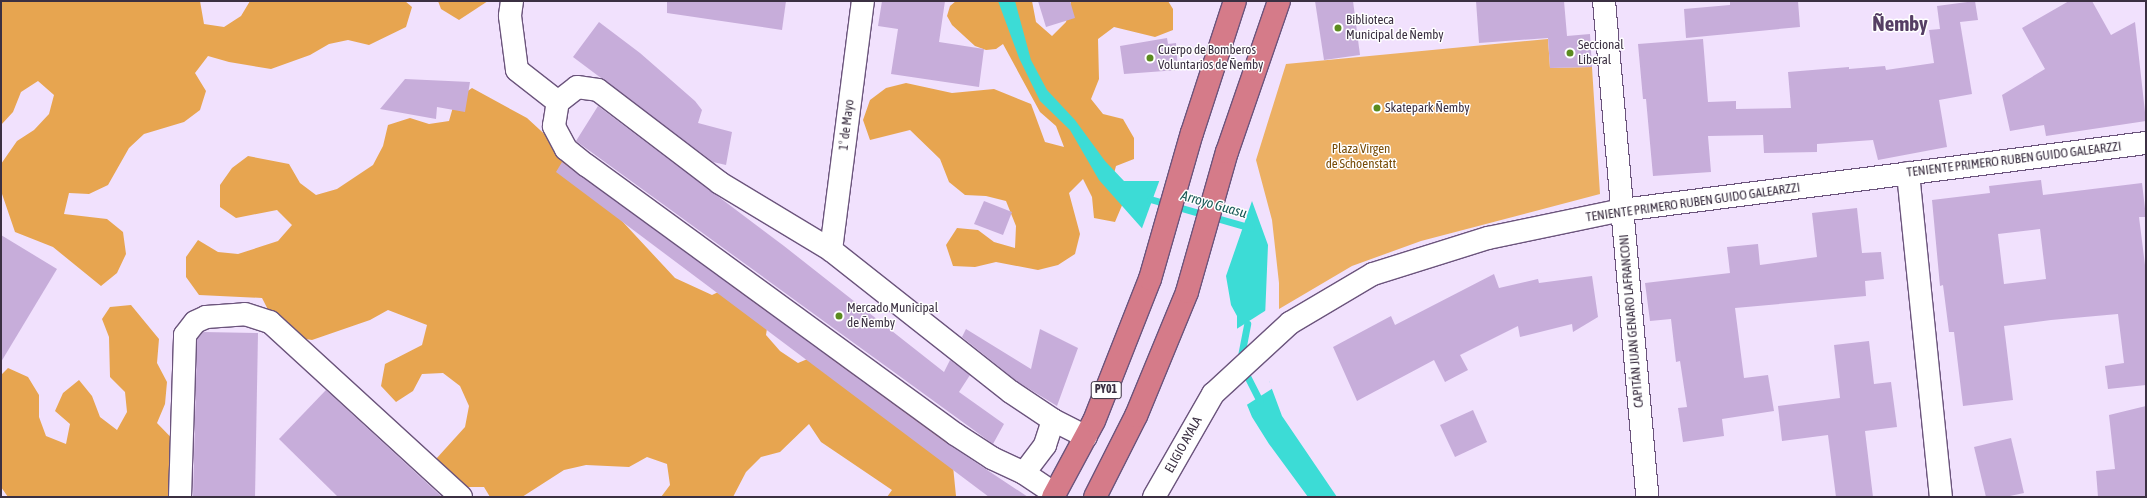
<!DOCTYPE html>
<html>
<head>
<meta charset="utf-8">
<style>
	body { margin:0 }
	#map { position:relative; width:2147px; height:498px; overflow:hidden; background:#f1e1fd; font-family:"Asap Condensed",sans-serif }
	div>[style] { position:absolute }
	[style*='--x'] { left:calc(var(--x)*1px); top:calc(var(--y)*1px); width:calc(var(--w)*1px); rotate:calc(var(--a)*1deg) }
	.green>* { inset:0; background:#ecb064 }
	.forest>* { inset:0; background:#e7a550 }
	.water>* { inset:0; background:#3cdcd6 }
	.pier>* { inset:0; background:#f1e1fd }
	.stream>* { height:7px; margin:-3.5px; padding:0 3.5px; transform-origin:3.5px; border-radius:3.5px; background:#3cdcd6 }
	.building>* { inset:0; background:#c7adda }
	.roads { filter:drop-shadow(1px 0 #6b547c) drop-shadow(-1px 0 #6b547c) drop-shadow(0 1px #6b547c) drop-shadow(0 -1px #6b547c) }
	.minor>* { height:22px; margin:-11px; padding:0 11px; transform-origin:11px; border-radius:11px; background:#fff }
	.highway>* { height:22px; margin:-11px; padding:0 11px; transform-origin:11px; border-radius:11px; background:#d57b89 }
	.dots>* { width:11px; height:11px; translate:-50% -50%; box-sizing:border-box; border:2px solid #fff; border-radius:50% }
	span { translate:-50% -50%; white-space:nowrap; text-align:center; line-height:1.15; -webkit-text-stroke:3px #fff; paint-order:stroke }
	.shield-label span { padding:1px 3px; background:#fff; border:1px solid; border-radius:3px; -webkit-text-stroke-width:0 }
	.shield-label { font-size:12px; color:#3b3042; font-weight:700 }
	.poi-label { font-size:13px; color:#3b3042 }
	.left { translate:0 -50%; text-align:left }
	.street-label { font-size:13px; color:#3b3042 }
	.park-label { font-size:13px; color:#784d09 }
	.water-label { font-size:14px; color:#185856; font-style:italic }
	.town-label { font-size:21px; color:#553e64; font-weight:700 }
	.frame { position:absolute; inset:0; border:2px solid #3b3042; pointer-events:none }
</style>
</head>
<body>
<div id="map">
	<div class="green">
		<i style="clip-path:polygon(1548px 39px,1550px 68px,1592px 67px,1600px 194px,1421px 241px,1352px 266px,1279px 309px,1279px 283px,1272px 220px,1256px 160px,1286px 64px)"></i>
	</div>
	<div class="forest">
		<i style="clip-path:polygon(1px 1px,200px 1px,204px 24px,224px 27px,241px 16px,250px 1px,405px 1px,412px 7px,406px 27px,369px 45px,348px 40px,329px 44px,310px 55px,271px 69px,229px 62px,208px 56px,195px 73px,206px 91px,200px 110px,184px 122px,144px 134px,129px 148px,108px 185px,89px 194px,69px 193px,64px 214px,107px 219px,123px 232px,126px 254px,117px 273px,101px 286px,53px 247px,15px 232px,1px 191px,1px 164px,17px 141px,34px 130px,49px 114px,54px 95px,38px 81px,21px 92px,13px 112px,1px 125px)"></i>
		<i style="clip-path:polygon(438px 1px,488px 1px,459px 20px,441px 9px)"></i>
		<i style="clip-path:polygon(956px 1px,1032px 1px,1036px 22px,1052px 36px,1066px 22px,1071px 1px,1168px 1px,1173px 9px,1173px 30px,1155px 37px,1114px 27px,1098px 39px,1099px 79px,1091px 99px,1103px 114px,1123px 119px,1134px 138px,1134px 159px,1116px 166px,1111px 185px,1123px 203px,1115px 222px,1094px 218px,1092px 197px,1083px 179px,1069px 193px,1080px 234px,1075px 254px,1058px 265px,1038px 270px,996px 262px,975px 267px,953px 266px,946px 245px,957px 228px,978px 230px,994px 242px,1015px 248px,1016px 226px,1006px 201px,986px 196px,965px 195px,949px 182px,940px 159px,910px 130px,870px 140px,863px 120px,870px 100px,886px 88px,906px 83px,952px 93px,994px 89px,1031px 104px,1045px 142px,1064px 147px,1056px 126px,1040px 112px,1003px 44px,996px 49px,986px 50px,975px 46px,952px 25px,947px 16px,950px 6px)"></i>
		<i style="clip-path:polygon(472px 88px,527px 118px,565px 153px,596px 178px,591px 196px,608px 206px,675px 278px,712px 295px,731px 286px,750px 286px,766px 298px,769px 315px,766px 335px,780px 351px,798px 363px,817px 355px,837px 356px,854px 369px,862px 390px,883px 391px,936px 421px,952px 456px,956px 496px,887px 497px,892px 490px,821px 442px,809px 424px,780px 452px,761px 457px,746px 472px,733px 497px,661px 497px,670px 485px,667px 464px,647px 457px,629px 467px,586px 465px,564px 470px,522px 497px,490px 497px,484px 487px,463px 487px,445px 478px,436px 459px,465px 427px,469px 406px,460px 386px,443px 373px,422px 374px,413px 391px,396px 402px,381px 386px,385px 364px,422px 345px,427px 325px,388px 310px,370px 320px,312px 340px,281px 335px,262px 298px,199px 295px,186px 277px,186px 257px,198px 240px,218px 252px,238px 254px,278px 241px,292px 225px,277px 210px,236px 218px,220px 207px,220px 185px,232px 168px,248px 156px,289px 164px,300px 183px,316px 195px,337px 189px,373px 165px,383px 146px,388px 125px,410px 118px,429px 124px,449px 121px,455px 100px)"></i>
		<i style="clip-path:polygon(131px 305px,159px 339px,157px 363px,167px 382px,165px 404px,157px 423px,187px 454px,184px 497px,8px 497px,1px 487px,1px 375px,8px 368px,28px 377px,39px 395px,39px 417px,46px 436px,66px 444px,70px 424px,55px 411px,63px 393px,79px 380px,92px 396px,100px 417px,117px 430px,127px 412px,125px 392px,110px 377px,109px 337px,102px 319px,110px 307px)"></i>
	</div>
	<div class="water">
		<i style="clip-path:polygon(998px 1px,1015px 1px,1031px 60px,1047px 90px,1075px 120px,1105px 161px,1124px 181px,1166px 181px,1147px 234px,1099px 180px,1070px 130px,1040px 101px,1019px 58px)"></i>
		<i style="clip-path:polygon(1252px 201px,1268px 245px,1265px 318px,1237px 337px,1237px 316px,1231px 305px,1226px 276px)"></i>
		<i style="clip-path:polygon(1269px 381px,1282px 416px,1337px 497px,1308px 497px,1269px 444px,1252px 417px,1245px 400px)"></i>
	</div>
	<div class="pier">
		<i style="clip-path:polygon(1160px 179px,1168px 182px,1148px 235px,1146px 235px,1141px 231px)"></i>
		<i style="clip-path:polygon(1268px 309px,1267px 320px,1236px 339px,1235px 330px)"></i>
		<i style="clip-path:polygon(1268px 379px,1273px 388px,1245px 406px,1243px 399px)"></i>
	</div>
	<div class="stream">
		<i style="--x:1150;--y:199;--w:105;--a:16"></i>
		<i style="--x:1240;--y:361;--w:38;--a:-79"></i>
		<i style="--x:1244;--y:370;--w:34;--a:63"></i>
	</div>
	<div class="building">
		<i style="clip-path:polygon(667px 1px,786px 1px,782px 30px,667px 13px)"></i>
		<i style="clip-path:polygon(882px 1px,945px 1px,939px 42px,984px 49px,979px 87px,891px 74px,898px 29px,878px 26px)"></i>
		<i style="clip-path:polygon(1038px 1px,1070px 1px,1075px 18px,1046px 27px)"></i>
		<i style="clip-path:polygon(1315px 1px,1353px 1px,1360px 55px,1324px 60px)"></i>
		<i style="clip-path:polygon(1476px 1px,1564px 1px,1567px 36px,1590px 34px,1592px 67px,1550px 68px,1548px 38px,1479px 43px)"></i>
		<i style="clip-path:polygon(1730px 1px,1798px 1px,1800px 27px,1686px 38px,1684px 9px,1730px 5px)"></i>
		<i style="clip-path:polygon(1975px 1px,1978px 20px,1960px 22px,1972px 94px,1939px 100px,1947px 147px,1878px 160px,1873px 140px,1817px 144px,1817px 152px,1764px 153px,1763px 135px,1708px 136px,1711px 172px,1653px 176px,1646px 99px,1643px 99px,1638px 44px,1703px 39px,1708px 102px,1736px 101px,1736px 109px,1791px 108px,1788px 72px,1849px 67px,1849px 69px,1885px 66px,1886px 70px,1934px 63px,1929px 30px,1940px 29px,1937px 6px)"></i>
		<i style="clip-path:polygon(2069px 1px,2092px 1px,2111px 35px,2135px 22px,2146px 121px,2046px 136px,2044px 125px,2010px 131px,2002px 95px,2045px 69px,2022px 28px)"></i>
		<i style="clip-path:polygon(599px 22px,640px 53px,695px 101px,702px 110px,698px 123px,732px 132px,726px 165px,713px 162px,573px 57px)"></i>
		<i style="clip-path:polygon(1167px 38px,1168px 44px,1176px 43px,1178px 70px,1124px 74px,1120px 46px)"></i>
		<i style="clip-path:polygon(405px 79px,470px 82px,465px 112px,437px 107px,436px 119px,380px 109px)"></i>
		<i style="clip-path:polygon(598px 106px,784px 246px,944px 372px,950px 360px,970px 375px,959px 392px,1004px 424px,993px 444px,576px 141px)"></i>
		<i style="clip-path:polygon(562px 162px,948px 444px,1028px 497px,989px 497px,556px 172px)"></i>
		<i style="clip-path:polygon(evenodd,2041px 180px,2043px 195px,2142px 183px,2146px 217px,2139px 217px,2146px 273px,2146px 385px,2108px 389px,2105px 366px,2124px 363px,2118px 314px,2051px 320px,2004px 326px,2013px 400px,1963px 406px,1954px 332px,1949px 332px,1943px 285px,1940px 286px,1932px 200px,1990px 193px,1989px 186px,2041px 180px,2040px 229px,2046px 279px,2004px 284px,1998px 234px,2040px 229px)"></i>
		<i style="clip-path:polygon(984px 201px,1012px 212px,1003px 235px,974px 224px)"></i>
		<i style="clip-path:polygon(1857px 208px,1862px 253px,1881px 252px,1884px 279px,1865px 281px,1866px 296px,1735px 308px,1744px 378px,1768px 375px,1774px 411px,1722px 419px,1724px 436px,1683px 442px,1678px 408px,1687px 407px,1680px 361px,1676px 362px,1671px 319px,1650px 321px,1645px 283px,1730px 273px,1727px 247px,1758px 244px,1760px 265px,1817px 257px,1812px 213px)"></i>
		<i style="clip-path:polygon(1px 235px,57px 269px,1px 362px)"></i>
		<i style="clip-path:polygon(1494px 274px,1499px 288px,1538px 279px,1539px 283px,1592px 276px,1598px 317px,1573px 332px,1572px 324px,1520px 337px,1518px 326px,1460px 355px,1468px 370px,1445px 382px,1434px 360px,1357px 401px,1333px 347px,1391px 316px,1395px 325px)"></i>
		<i style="clip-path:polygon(966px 329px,1031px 369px,1040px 329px,1078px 348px,1057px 406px,1018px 382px,962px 337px)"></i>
		<i style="clip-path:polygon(203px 332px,258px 333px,255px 497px,193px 497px,197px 339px)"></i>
		<i style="clip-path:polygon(1869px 341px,1874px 384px,1891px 382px,1897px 427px,1865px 431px,1873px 497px,1836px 497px,1828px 435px,1782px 441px,1778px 406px,1840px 398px,1834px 345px)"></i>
		<i style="clip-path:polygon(326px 390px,442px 497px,338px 497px,279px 439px)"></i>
		<i style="clip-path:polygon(2146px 406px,2146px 497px,2098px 497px,2096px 471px,2115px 469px,2109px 415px)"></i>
		<i style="clip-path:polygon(1473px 410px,1487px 442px,1455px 457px,1440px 425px)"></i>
		<i style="clip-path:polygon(2011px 438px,2024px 493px,2005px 497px,1986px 497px,1974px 447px)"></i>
	</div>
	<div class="roads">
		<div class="minor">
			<i style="--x:512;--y:1;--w:15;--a:98"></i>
			<i style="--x:510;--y:16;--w:54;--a:82.6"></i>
			<i style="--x:517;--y:70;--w:52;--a:38"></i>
			<i style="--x:1604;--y:1;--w:498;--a:85"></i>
			<i style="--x:1908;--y:173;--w:326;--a:84.2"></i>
			<i style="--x:831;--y:250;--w:251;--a:-82.7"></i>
			<i style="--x:1024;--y:473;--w:35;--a:-53"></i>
			<i style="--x:1045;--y:445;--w:26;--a:-72"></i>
			<i style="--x:1055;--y:494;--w:37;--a:-146"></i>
			<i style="--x:1024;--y:473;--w:35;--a:-155"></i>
			<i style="--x:992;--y:458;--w:44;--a:-147"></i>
			<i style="--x:955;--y:434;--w:455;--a:-143.9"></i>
			<i style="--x:587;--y:166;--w:27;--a:-141"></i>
			<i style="--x:566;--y:149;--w:26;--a:-118"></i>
			<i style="--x:554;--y:126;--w:24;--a:-81"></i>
			<i style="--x:558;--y:102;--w:24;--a:-38"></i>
			<i style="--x:577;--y:87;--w:21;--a:8"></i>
			<i style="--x:598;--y:90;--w:153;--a:37.3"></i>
			<i style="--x:720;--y:183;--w:130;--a:31.1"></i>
			<i style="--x:831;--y:250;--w:229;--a:38.3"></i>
			<i style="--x:1011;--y:392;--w:50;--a:33.7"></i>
			<i style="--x:1053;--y:420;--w:37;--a:27"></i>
			<i style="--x:180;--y:497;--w:162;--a:-88.2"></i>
			<i style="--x:185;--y:335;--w:16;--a:-52"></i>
			<i style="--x:195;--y:322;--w:12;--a:-24"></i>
			<i style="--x:206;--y:317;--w:39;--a:-4"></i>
			<i style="--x:245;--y:314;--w:26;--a:18"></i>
			<i style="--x:270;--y:322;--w:259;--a:42.5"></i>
			<i style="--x:1154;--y:497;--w:119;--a:-60.2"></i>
			<i style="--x:1213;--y:394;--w:105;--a:-42.7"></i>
			<i style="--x:1290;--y:323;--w:96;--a:-30.6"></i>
			<i style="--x:1373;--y:274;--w:121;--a:-17.4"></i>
			<i style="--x:1488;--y:238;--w:137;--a:-11.8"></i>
			<i style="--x:1622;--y:210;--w:528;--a:-7.29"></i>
		</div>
		<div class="highway">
			<i style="--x:1053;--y:497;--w:86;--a:-61.7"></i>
			<i style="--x:1094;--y:421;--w:153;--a:-68.5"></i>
			<i style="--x:1150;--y:279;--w:152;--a:-74"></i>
			<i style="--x:1192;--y:133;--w:139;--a:-72"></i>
			<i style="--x:1095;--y:497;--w:91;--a:-63.2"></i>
			<i style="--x:1136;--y:416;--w:134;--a:-67.6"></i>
			<i style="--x:1187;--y:292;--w:146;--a:-74.1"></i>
			<i style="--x:1227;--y:152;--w:160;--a:-71"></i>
		</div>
	</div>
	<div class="dots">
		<i style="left:1338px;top:28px;background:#5b8b20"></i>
		<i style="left:1570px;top:53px;background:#5b8b20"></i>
		<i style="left:1150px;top:58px;background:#5b8b20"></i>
		<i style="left:1377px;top:108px;background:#5b8b20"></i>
		<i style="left:839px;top:316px;background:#5b8b20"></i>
	</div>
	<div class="shield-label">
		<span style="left:1106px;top:390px">PY01</span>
	</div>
	<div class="poi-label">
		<span class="left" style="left:1346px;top:28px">Biblioteca<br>Municipal de Ñemby</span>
		<span class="left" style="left:1578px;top:53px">Seccional<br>Liberal</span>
		<span class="left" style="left:1158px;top:58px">Cuerpo de Bomberos<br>Voluntarios de Ñemby</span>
		<span class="left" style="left:1385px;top:108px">Skatepark Ñemby</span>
		<span class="left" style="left:847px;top:316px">Mercado Municipal<br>de Ñemby</span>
	</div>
	<div class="street-label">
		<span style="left:847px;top:125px;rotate:-83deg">1º de Mayo</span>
		<span style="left:2014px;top:160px;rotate:-7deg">TENIENTE PRIMERO RUBEN GUIDO GALEARZZI</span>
		<span style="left:1693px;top:203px;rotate:-8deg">TENIENTE PRIMERO RUBEN GUIDO GALEARZZI</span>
		<span style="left:1632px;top:321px;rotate:-95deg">CAPITÁN JUAN GENARO LAFRANCONI</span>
		<span style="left:1184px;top:445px;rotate:-61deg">ELIGIO AYALA</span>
	</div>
	<div class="park-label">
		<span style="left:1361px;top:157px">Plaza Virgen<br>de Schoenstatt</span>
	</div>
	<div class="water-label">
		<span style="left:1214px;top:204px;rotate:16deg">Arroyo Guasu</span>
	</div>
	<div class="town-label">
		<span style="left:1900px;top:23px">Ñemby</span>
	</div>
	<div class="frame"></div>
</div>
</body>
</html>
